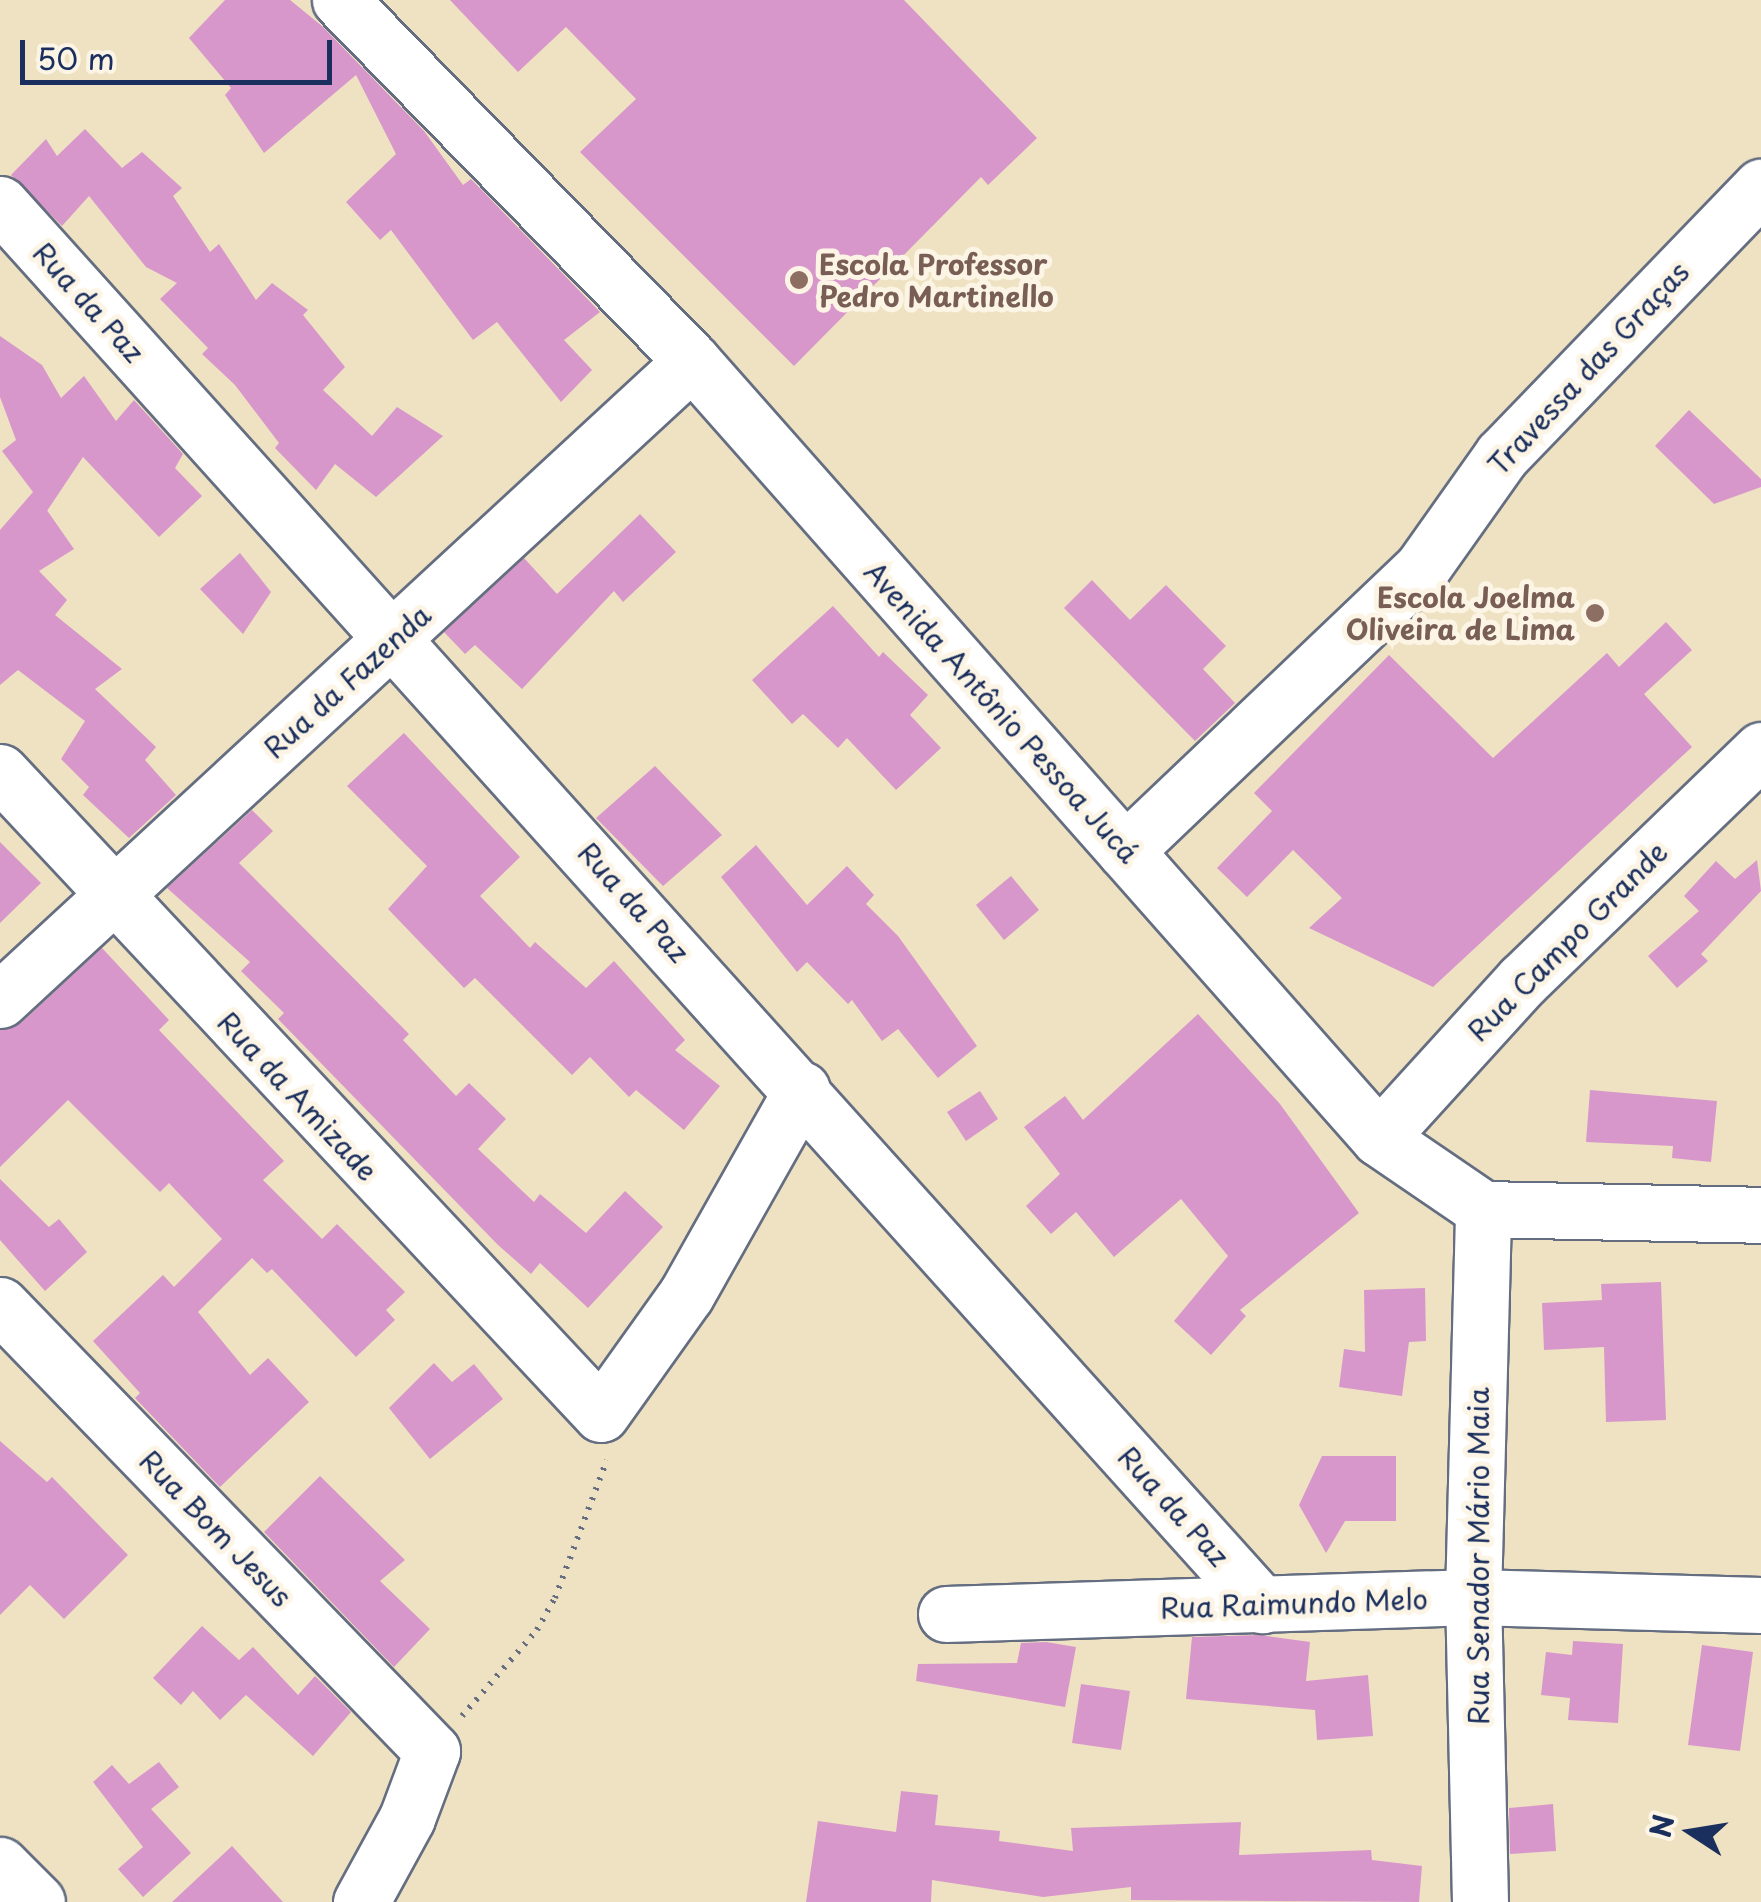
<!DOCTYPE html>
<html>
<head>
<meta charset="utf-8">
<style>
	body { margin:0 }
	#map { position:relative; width:1761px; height:1902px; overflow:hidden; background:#eee2c2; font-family:"Playpen Sans",sans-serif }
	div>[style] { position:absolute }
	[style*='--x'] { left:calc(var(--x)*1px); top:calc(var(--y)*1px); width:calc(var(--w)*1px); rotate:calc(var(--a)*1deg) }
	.building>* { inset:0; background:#d897ca }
	.path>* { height:6px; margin-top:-3px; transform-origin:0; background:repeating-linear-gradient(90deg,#656e81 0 2.5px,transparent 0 10.5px) }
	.roads { filter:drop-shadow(2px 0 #656e81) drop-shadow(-2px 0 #656e81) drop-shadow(0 2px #656e81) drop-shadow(0 -2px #656e81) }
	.minor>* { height:55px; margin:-27.5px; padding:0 27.5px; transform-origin:27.5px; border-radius:27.5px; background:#fff }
	.dots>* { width:28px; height:28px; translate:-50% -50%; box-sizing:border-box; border:5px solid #fcf5e5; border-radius:50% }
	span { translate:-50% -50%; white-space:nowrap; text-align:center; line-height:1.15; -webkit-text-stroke:10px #fcf5e5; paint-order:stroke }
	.education-label { font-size:28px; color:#785e54; font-weight:700 }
	.left { translate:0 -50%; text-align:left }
	.right { translate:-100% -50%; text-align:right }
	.street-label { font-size:28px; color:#1b2f5e }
	.north { position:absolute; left:1641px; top:1782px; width:100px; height:100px; -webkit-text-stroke:8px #fcf5e5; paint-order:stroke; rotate:282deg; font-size:28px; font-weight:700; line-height:40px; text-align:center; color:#1b2f5e }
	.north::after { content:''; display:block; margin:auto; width:35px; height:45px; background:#1b2f5e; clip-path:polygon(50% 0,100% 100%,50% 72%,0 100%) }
	.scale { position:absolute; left:20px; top:40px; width:312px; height:45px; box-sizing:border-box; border:5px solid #1b2f5e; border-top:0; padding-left:12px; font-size:30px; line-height:35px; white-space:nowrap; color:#1b2f5e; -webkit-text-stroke:8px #fcf5e5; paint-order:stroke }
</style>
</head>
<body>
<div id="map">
	<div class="building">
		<i style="clip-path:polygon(225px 0,290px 0,322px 26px,424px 131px,463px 185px,471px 179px,600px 312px,564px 340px,592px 370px,561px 402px,497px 322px,473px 340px,391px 230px,380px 240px,346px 202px,396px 154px,356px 75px,264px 153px,225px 95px,231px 88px,189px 38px)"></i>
		<i style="clip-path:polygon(450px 0,904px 0,1037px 138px,988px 185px,981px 177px,794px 366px,580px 152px,636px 99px,566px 27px,518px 72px)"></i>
		<i style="clip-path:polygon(85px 129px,122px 168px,142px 152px,182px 188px,173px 196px,210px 252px,219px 244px,256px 300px,272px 283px,308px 310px,303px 315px,345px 367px,323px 390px,372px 436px,397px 407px,443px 436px,376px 497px,335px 464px,316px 490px,275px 448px,279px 443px,235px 385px,202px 354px,208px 348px,160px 299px,177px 283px,146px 267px,89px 196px,62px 226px,11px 175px,46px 139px,57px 156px)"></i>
		<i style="clip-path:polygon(0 336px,42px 365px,61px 398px,84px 376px,116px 421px,134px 400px,183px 454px,175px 468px,202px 496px,159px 537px,83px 457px,47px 511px,44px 506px,74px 549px,39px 571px,67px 600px,55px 615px,122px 669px,95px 689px,156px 747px,145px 760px,176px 795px,129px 838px,83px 795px,89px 787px,61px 759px,85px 721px,18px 670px,0 685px,0 530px,33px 492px,2px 451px,16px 440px,0 397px)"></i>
		<i style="clip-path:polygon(1689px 410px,1761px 479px,1761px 487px,1714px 504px,1655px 446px)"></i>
		<i style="clip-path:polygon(640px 514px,676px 552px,623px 602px,614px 591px,522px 689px,475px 645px,465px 654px,444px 632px,524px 558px,557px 594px)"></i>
		<i style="clip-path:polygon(240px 553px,271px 592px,243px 634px,200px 589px)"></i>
		<i style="clip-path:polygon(1092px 580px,1130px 620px,1166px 585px,1226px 646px,1203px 669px,1235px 703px,1195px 741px,1064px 608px)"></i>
		<i style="clip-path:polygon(833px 606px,879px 657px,883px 652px,928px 695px,910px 715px,941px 748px,896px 790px,847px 738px,838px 748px,803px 714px,792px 724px,752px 680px)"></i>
		<i style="clip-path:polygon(1666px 622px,1692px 650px,1644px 694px,1692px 747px,1433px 987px,1309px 928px,1342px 898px,1293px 850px,1247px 897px,1217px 868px,1272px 811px,1254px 793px,1389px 655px,1493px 758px,1607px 653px,1619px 667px)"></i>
		<i style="clip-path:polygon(404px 733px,520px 857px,480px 896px,530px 948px,535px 942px,586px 988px,614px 961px,685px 1040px,675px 1050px,720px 1086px,684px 1130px,636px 1090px,629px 1097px,590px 1057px,572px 1075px,475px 978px,464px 988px,388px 909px,427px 866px,347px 786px)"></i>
		<i style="clip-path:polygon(655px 766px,722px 835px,663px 886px,596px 818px)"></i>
		<i style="clip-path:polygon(252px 810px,273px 831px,239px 863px,409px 1034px,403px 1040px,456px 1096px,469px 1083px,506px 1119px,478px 1149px,534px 1202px,540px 1194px,586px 1233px,625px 1191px,663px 1227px,588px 1308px,540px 1263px,531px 1274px,498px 1245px,278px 1019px,284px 1013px,241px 971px,250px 962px,167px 888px)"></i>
		<i style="clip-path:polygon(0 842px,41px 883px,0 923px)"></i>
		<i style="clip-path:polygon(756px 845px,807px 905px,847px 866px,874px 895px,866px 904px,898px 936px,977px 1046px,938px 1078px,898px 1029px,882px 1041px,852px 1000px,848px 1004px,807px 962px,797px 972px,721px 877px)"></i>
		<i style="clip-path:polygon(1757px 860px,1761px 891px,1701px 954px,1708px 961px,1677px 988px,1648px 956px,1699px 911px,1684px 896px,1716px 861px,1735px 879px)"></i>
		<i style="clip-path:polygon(1011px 876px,1039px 910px,1004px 940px,976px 905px)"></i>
		<i style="clip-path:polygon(102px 948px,169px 1020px,159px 1030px,284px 1161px,263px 1180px,322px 1239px,337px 1224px,405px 1292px,386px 1310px,395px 1320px,356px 1357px,272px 1269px,267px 1273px,252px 1258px,198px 1312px,250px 1375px,268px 1358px,309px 1402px,220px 1487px,135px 1398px,140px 1393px,93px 1341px,163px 1275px,174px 1287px,222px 1239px,169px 1183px,160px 1192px,68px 1100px,0 1167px,0 1030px,21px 1023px)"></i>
		<i style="clip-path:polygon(1198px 1014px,1280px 1104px,1359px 1213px,1240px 1310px,1246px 1316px,1211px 1355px,1174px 1321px,1228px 1256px,1181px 1199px,1114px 1257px,1076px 1212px,1051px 1234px,1026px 1206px,1060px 1174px,1024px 1127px,1065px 1096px,1083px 1120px)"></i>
		<i style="clip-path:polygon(1590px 1090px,1717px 1101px,1711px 1162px,1672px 1158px,1673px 1146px,1586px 1142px)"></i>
		<i style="clip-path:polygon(980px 1091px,998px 1119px,966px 1141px,947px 1112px)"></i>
		<i style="clip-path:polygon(0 1179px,49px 1227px,59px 1219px,87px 1252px,45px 1291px,0 1240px)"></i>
		<i style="clip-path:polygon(1661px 1282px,1666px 1420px,1606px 1422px,1604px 1347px,1544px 1350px,1542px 1303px,1602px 1300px,1601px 1284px)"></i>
		<i style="clip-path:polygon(1425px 1288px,1426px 1341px,1409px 1342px,1402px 1396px,1339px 1387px,1344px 1349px,1365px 1352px,1364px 1290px)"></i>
		<i style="clip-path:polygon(434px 1363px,452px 1382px,474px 1364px,503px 1399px,430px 1459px,389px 1408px)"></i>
		<i style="clip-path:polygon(0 1441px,47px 1482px,52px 1477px,128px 1555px,64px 1619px,30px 1585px,0 1615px)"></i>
		<i style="clip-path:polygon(1322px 1456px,1396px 1456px,1396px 1521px,1345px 1521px,1326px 1553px,1299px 1505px)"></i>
		<i style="clip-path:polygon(320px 1476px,405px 1560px,380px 1581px,430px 1629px,394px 1667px,264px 1532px)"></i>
		<i style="clip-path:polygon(202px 1626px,239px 1660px,253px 1647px,298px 1695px,315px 1676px,351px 1712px,313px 1756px,246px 1695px,220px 1720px,193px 1691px,181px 1705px,153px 1678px)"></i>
		<i style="clip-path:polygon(1259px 1635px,1310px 1642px,1306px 1681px,1368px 1675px,1373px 1736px,1317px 1740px,1315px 1710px,1186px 1699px,1192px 1637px)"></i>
		<i style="clip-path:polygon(1573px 1641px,1623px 1644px,1618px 1723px,1568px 1720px,1570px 1698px,1541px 1695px,1546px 1652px,1572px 1655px)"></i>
		<i style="clip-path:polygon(1046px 1642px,1076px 1647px,1065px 1707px,916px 1681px,918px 1664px,1017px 1663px,1021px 1643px)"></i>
		<i style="clip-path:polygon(1702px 1645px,1753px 1652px,1740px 1751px,1688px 1745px)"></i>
		<i style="clip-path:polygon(1081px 1684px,1130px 1691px,1121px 1750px,1072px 1743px)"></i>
		<i style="clip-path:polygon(159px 1762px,179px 1787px,151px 1809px,191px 1853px,143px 1897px,118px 1869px,143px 1847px,93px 1782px,112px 1765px,129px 1784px)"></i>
		<i style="clip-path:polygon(901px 1791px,938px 1795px,935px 1825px,1000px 1831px,999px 1841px,1073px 1851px,1071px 1828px,1241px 1822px,1239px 1855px,1371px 1850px,1372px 1860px,1422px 1866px,1419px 1902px,1131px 1900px,1131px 1887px,1043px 1897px,932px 1880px,931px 1902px,806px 1902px,818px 1821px,896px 1832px)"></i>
		<i style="clip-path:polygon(1553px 1804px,1556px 1851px,1510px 1854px,1509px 1808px)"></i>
		<i style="clip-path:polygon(232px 1846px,283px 1902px,172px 1902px)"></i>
	</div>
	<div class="path">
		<i style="--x:462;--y:1716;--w:114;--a:-48.9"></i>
		<i style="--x:537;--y:1630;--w:37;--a:-61"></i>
		<i style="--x:555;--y:1598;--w:147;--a:-69.4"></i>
	</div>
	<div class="roads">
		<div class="minor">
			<i style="--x:340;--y:0;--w:504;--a:45.72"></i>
			<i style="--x:692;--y:361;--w:1037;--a:48.52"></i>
			<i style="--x:1379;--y:1138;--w:126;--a:34.3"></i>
			<i style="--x:1483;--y:1209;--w:278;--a:1.2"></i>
			<i style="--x:0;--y:204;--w:1886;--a:47.99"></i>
			<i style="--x:0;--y:772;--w:879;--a:46.89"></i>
			<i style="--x:601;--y:1414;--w:146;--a:-54.5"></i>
			<i style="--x:686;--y:1295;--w:236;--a:-60.6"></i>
			<i style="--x:1125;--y:851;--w:410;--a:-43.6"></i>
			<i style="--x:1422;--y:568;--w:138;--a:-54.7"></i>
			<i style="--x:1502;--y:455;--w:373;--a:-46"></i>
			<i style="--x:0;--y:1000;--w:942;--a:-42.72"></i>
			<i style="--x:1379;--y:1138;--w:214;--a:-47.7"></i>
			<i style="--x:1523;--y:980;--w:331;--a:-44"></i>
			<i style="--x:0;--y:1305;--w:621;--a:45.91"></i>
			<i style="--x:432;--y:1751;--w:72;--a:110.5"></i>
			<i style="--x:407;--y:1818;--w:96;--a:118.7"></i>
			<i style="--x:946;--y:1614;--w:527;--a:-1.85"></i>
			<i style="--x:1473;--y:1597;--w:288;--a:1.6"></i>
			<i style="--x:0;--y:1865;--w:52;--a:45"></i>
			<i style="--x:1480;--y:1902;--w:305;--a:-91.3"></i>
			<i style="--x:1473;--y:1597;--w:388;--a:-88.5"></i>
		</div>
	</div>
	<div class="dots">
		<i style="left:799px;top:280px;background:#8d6e63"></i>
		<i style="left:1595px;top:613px;background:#8d6e63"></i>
	</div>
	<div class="education-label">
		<span class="left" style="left:819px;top:280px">Escola Professor<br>Pedro Martinello</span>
		<span class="right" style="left:1575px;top:613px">Escola Joelma<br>Oliveira de Lima</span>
	</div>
	<div class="street-label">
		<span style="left:89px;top:302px;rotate:48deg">Rua da Paz</span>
		<span style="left:1588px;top:368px;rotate:-47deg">Travessa das Graças</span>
		<span style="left:347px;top:681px;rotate:-42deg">Rua da Fazenda</span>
		<span style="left:1002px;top:712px;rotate:48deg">Avenida Antônio Pessoa Jucá</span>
		<span style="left:634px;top:902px;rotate:48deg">Rua da Paz</span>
		<span style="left:1567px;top:941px;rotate:-45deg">Rua Campo Grande</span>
		<span style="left:298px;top:1096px;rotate:47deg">Rua da Amizade</span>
		<span style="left:1174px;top:1506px;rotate:48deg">Rua da Paz</span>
		<span style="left:216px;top:1528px;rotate:46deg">Rua Bom Jesus</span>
		<span style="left:1478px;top:1556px;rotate:-90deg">Rua Senador Mário Maia</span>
		<span style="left:1294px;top:1603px;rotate:-2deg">Rua Raimundo Melo</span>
	</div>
	<div class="north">N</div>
	<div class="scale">50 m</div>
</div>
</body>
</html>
